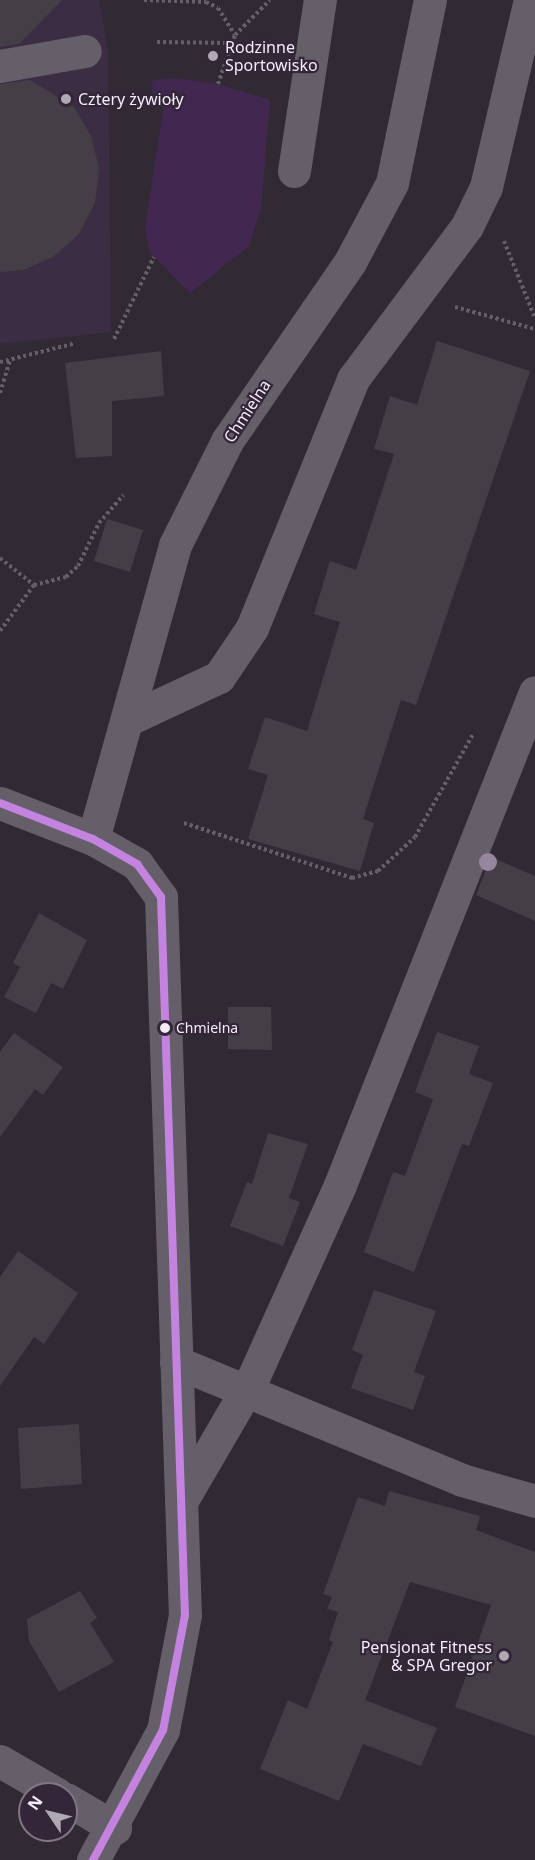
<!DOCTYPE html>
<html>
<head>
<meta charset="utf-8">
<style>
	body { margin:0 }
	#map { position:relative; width:535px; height:1860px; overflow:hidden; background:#312a34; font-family:"Noto Sans",sans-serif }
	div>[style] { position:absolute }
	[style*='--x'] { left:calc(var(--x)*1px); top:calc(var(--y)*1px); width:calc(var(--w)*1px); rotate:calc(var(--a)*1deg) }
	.built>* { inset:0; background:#3b2d43 }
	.green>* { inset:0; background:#422850 }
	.building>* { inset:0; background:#443f47 }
	.path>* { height:4px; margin-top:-2px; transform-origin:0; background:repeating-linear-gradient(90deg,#656068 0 3px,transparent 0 6px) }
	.minor>* { height:33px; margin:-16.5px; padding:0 16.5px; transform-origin:16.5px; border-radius:16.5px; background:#655f69 }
	.bus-1>* { height:8px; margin:-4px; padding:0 4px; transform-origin:4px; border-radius:4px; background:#c483df }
	.trees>* { width:18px; height:18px; margin:-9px; border-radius:50%; background:#96879e }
	.dots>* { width:16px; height:16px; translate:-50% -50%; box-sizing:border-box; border:3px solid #322638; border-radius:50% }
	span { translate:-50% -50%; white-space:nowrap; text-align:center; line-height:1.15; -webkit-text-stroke:4.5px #322638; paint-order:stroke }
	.bus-label { font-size:14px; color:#f4ecf8 }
	.left { translate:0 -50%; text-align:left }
	.poi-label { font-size:16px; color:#f4ecf8 }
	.right { translate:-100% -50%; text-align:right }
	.street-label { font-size:16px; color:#f4ecf8 }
	.north { position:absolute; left:18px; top:1782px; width:60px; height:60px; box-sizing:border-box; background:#322638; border:2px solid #807585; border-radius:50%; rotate:305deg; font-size:16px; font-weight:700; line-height:24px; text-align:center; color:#f4ecf8 }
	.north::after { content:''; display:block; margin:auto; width:21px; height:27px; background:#b0a8b3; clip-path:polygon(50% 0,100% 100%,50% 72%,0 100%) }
</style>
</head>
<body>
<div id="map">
	<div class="built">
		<i style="clip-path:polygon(0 0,99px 0,108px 52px,111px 332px,0 344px)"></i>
	</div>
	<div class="green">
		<i style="clip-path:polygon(170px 78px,218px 84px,270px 100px,261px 208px,249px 246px,190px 293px,149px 251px,145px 227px,164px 104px,153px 100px,152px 81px)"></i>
	</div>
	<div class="building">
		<i style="clip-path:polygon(0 0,62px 0,19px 44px,0 47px)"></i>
		<i style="clip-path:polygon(30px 80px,74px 107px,91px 136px,99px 168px,95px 203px,79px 234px,53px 257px,23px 270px,0 272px,0 84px)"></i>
		<i style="clip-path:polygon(437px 341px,530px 371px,416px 705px,401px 700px,363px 819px,374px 823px,360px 871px,248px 839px,268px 775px,248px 769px,265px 717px,307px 731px,340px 622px,314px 614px,330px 561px,356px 570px,394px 454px,374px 449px,390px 396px,417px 405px)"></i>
		<i style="clip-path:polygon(161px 351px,164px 396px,112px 401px,112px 456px,76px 458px,65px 363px)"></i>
		<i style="clip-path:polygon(107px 519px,143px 530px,130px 572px,94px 561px)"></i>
		<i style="clip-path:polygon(491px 857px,535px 876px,535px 921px,476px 895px)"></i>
		<i style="clip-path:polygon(39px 913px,87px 940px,63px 989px,51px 983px,36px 1013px,4px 997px,20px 967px,13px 963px)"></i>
		<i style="clip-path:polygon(228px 1007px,271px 1007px,272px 1050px,228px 1049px)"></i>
		<i style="clip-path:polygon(437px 1032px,479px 1046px,469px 1074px,493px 1083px,469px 1146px,462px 1144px,414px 1272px,364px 1252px,393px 1172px,405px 1176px,433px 1099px,415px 1092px)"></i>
		<i style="clip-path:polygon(14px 1033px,63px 1067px,43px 1095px,35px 1089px,0 1137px,0 1052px)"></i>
		<i style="clip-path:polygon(268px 1133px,308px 1144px,289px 1198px,300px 1202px,283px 1246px,230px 1226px,247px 1182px,252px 1184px)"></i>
		<i style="clip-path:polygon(18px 1251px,78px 1293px,44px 1344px,34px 1337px,0 1386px,0 1277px)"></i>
		<i style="clip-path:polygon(374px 1290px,436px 1311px,414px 1372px,425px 1376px,413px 1410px,351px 1388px,363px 1355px,352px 1350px)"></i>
		<i style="clip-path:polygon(79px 1424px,82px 1484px,21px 1489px,18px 1428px)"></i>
		<i style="clip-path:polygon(389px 1491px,480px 1516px,476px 1530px,535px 1552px,535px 1736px,455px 1707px,491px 1605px,410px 1582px,365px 1700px,437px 1728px,421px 1766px,363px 1744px,339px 1801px,260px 1769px,288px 1700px,307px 1709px,333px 1642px,329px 1640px,338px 1612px,327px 1609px,332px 1597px,323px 1594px,358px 1497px,385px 1506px)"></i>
		<i style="clip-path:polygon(80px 1591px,97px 1618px,90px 1623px,114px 1662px,59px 1692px,29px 1641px,27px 1619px)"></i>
	</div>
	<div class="path">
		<i style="--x:144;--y:0;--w:62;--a:1.8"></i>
		<i style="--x:206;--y:2;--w:13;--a:27"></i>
		<i style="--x:218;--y:8;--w:32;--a:58"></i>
		<i style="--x:157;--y:42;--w:75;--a:0.8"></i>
		<i style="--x:218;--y:84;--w:52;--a:-70.9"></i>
		<i style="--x:235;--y:35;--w:49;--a:-45"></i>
		<i style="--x:504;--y:241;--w:83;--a:68.1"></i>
		<i style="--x:455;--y:307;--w:83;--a:15.4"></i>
		<i style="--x:114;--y:339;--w:91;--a:-64"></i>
		<i style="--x:0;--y:362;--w:78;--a:-14"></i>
		<i style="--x:0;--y:393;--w:34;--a:-73"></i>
		<i style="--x:0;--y:558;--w:43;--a:38.5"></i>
		<i style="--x:34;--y:585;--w:57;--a:126.5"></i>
		<i style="--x:34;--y:585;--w:33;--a:-14"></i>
		<i style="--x:66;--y:577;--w:16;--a:-43"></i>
		<i style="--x:78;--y:566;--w:48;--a:-64"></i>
		<i style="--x:99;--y:523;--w:37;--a:-49"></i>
		<i style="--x:184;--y:823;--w:177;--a:18.1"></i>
		<i style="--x:352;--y:878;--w:27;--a:-15"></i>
		<i style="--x:378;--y:871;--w:50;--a:-42.6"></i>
		<i style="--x:415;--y:837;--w:118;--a:-60.6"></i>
	</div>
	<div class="minor">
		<i style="--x:0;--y:66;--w:86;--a:-10"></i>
		<i style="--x:294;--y:171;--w:173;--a:-81.4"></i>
		<i style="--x:131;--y:718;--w:97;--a:-25"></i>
		<i style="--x:219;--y:677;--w:59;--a:-56"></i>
		<i style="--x:252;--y:628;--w:269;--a:-67.9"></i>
		<i style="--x:353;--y:379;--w:191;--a:-53.3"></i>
		<i style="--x:467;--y:226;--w:43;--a:-64"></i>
		<i style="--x:486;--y:187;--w:192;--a:-76.8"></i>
		<i style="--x:0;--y:803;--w:100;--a:21.2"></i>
		<i style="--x:93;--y:839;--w:51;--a:29.6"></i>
		<i style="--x:137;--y:864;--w:41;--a:54"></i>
		<i style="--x:161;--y:897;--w:718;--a:88.09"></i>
		<i style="--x:185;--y:1615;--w:117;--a:100.8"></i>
		<i style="--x:163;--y:1730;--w:148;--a:118.3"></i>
		<i style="--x:93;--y:839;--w:305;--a:-74.4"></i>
		<i style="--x:175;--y:545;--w:116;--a:-63.4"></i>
		<i style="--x:227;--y:441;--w:217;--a:-55.5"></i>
		<i style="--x:350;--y:262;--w:89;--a:-62"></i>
		<i style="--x:392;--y:183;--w:187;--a:-78.3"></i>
		<i style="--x:176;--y:1362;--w:309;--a:22.4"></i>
		<i style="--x:462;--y:1480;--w:76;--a:16"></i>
		<i style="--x:181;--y:1502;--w:141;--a:-59.8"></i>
		<i style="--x:252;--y:1380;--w:214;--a:-65.7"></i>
		<i style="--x:340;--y:1185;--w:530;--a:-68.42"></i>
		<i style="--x:0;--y:1761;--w:66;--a:30.1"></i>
		<i style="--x:66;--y:1799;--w:57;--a:30.6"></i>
	</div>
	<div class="bus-1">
		<i style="--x:0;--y:803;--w:100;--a:21.2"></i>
		<i style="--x:93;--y:839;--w:51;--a:29.6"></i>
		<i style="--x:137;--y:864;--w:41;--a:54"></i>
		<i style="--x:161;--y:897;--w:718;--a:88.09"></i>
		<i style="--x:185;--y:1615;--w:117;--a:100.8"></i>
		<i style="--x:163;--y:1730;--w:148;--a:118.3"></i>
	</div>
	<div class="trees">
		<i style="left:488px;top:862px"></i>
	</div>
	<div class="dots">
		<i style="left:213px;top:56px;background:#b0a8b3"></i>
		<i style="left:66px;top:99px;background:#b0a8b3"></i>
		<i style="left:165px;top:1028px;background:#f4ecf8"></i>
		<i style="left:504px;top:1656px;background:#b0a8b3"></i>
	</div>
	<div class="bus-label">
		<span class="left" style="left:176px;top:1028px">Chmielna</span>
	</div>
	<div class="poi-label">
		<span class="left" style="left:225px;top:56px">Rodzinne<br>Sportowisko</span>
		<span class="left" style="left:78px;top:99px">Cztery żywioły</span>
		<span class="right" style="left:492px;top:1656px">Pensjonat Fitness<br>&amp; SPA Gregor</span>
	</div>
	<div class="street-label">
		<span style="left:247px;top:411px;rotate:-57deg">Chmielna</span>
	</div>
	<div class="north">N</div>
</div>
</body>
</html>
